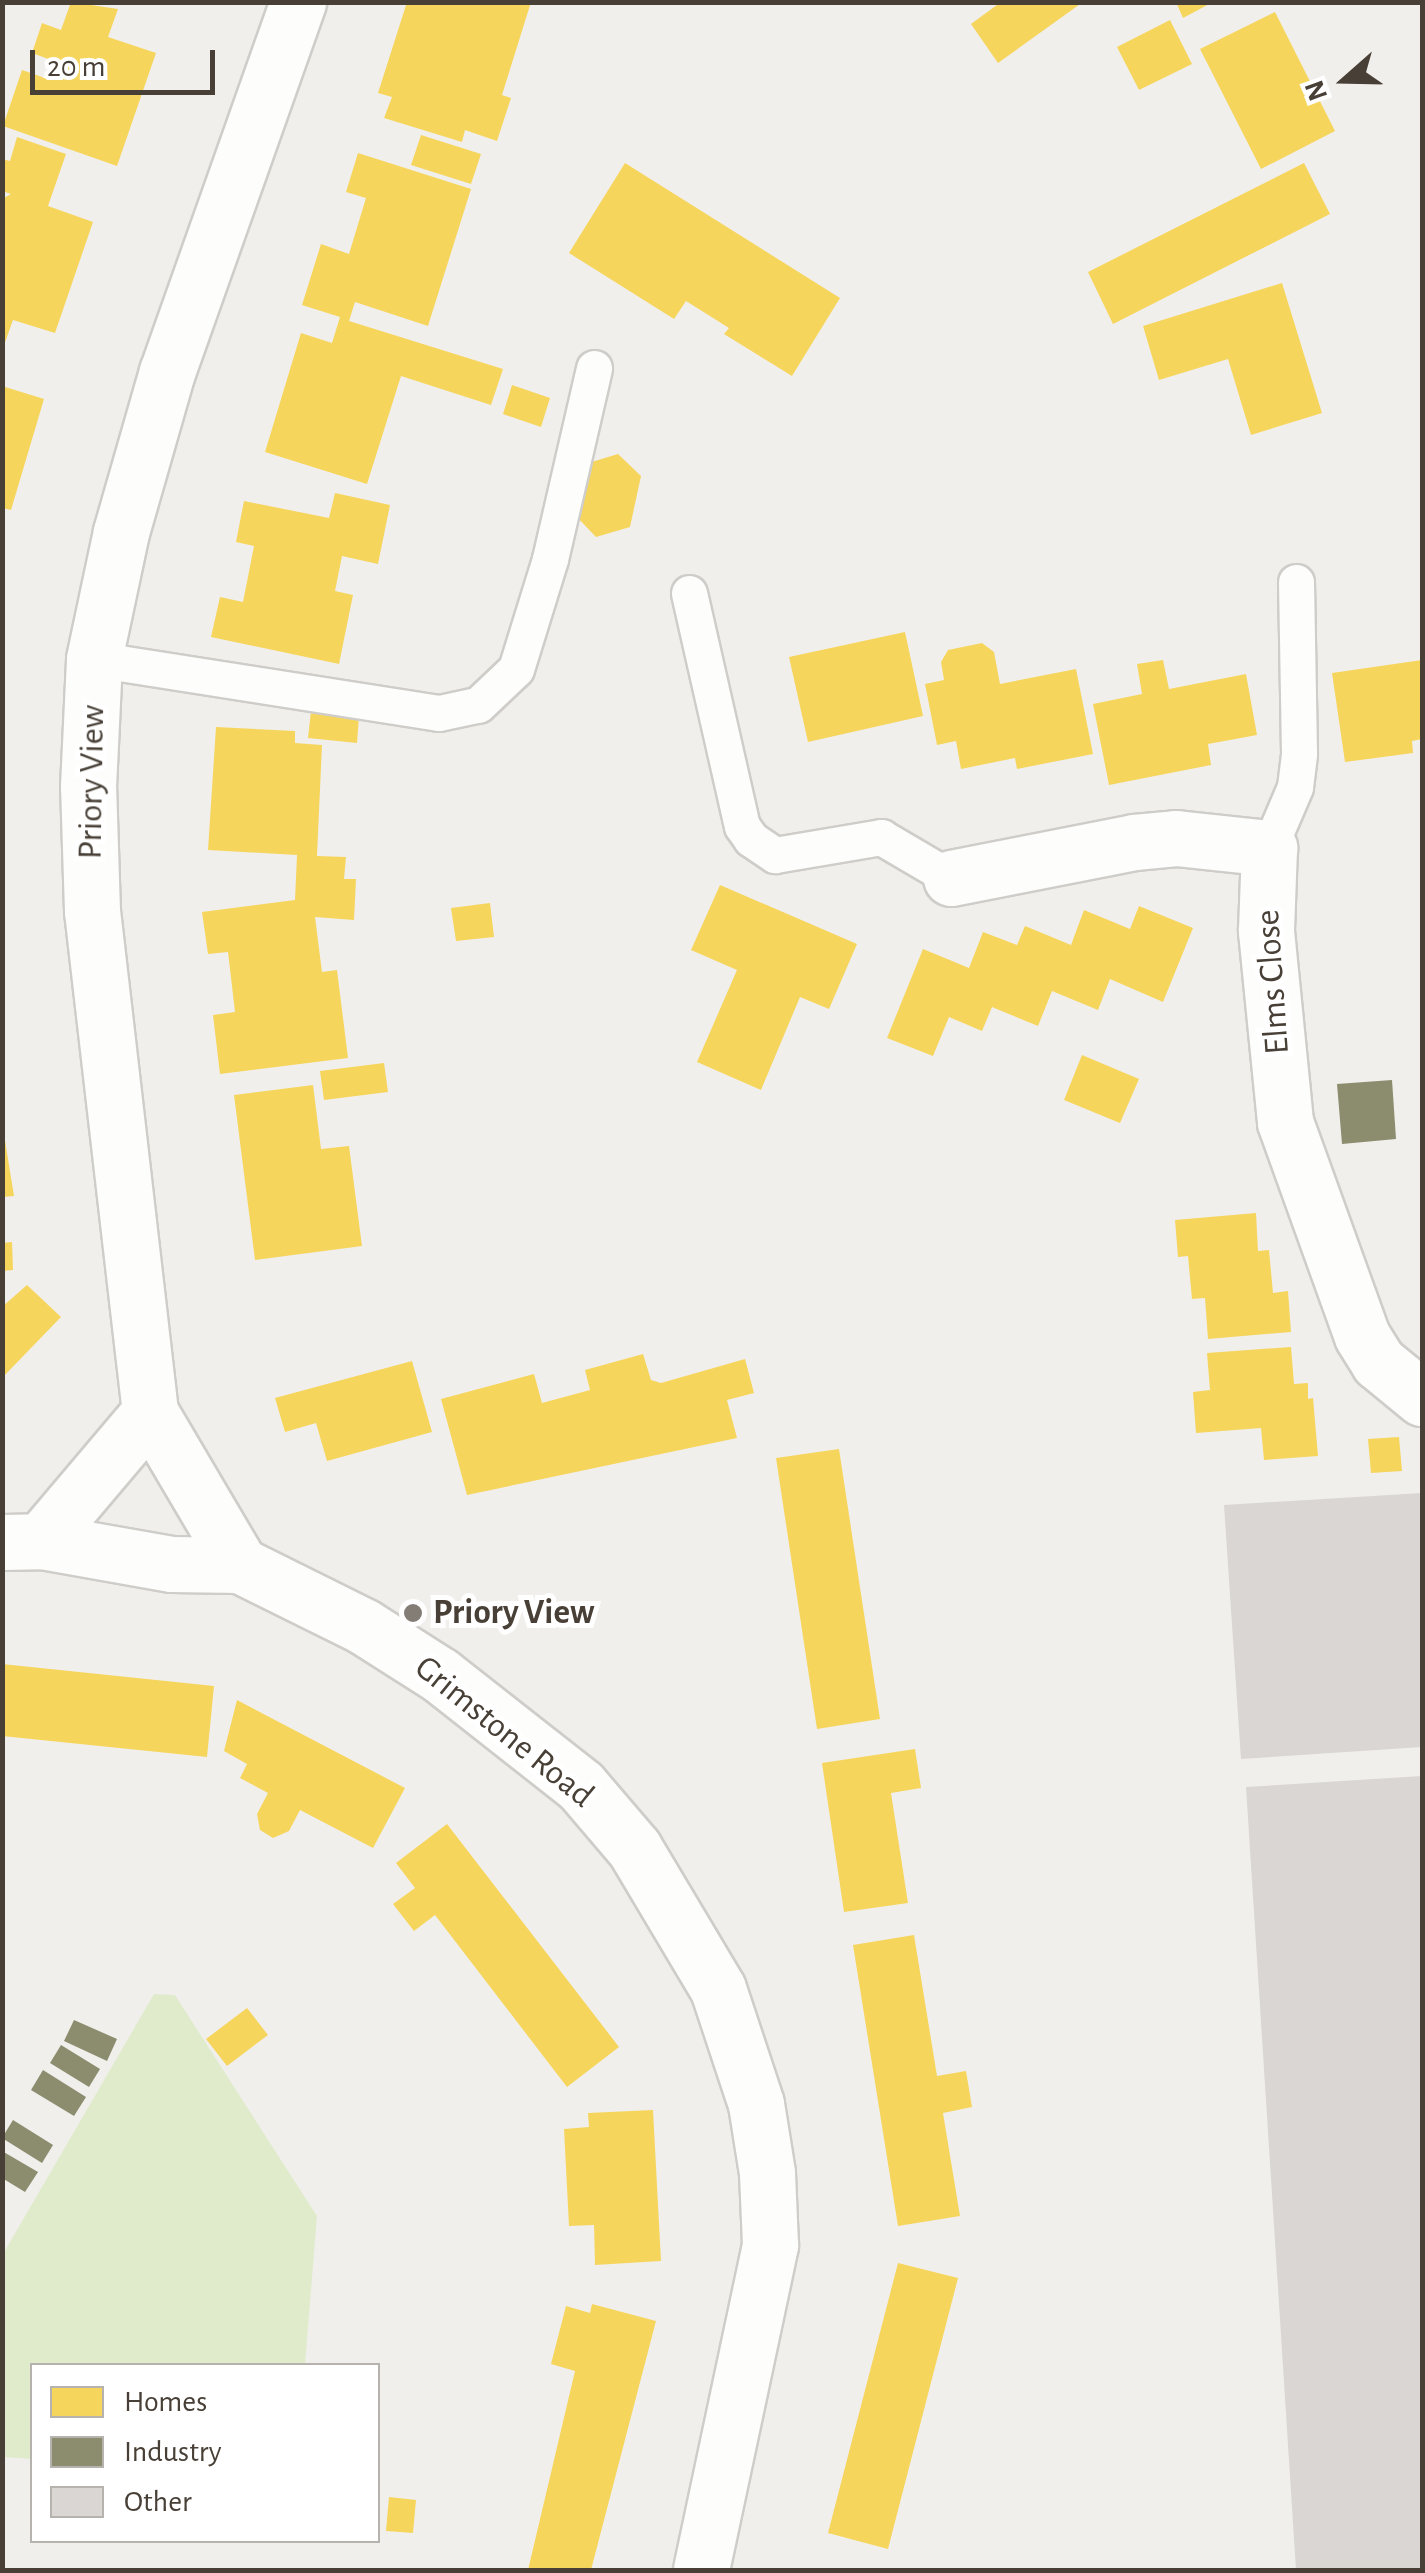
<!DOCTYPE html>
<html>
<head>
<meta charset="utf-8">
<style>
	body { margin:0 }
	#map { position:relative; width:1425px; height:2573px; overflow:hidden; background:#f1efec; font-family:"Alegreya Sans",sans-serif }
	div>[style] { position:absolute }
	[style*='--x'] { left:calc(var(--x)*1px); top:calc(var(--y)*1px); width:calc(var(--w)*1px); rotate:calc(var(--a)*1deg) }
	.green>* { inset:0; background:#e0ebcc }
	.homes>* { inset:0; background:#f6d55c }
	.industry>* { inset:0; background:#8c8c6e }
	.building>* { inset:0; background:#d9d6d3 }
	.roads { filter:drop-shadow(2px 0 #cfcdc9) drop-shadow(-2px 0 #cfcdc9) drop-shadow(0 2px #cfcdc9) drop-shadow(0 -2px #cfcdc9) }
	.lane>* { height:35px; margin:-17.5px; padding:0 17.5px; transform-origin:17.5px; border-radius:17.5px; background:#fdfdfc }
	.street>* { height:55px; margin:-27.5px; padding:0 27.5px; transform-origin:27.5px; border-radius:27.5px; background:#fdfdfc }
	.dots>* { width:28px; height:28px; translate:-50% -50%; box-sizing:border-box; border:5px solid #fff; border-radius:50% }
	span { translate:-50% -50%; white-space:nowrap; text-align:center; line-height:1.15; -webkit-text-stroke:10px #fff; paint-order:stroke }
	.street-label { font-size:35px; color:#484037 }
	.poi-label { font-size:35px; color:#484037; font-weight:700 }
	.left { translate:0 -50%; text-align:left }
	.frame { position:absolute; inset:0; border:5px solid #484037; pointer-events:none }
	.legend { position:absolute; left:30px; top:2363px; width:350px; height:180px; box-sizing:border-box; background:#fff; border:2px solid #b6b3af; margin:0; padding:12px 18px; list-style:none; font-size:30px; color:#484037 }
	.legend li { display:flex; align-items:center; gap:20px; height:50px }
	.legend b { width:50px; border:2px solid #b6b3af }
	.north { position:absolute; left:1295px; top:30px; width:100px; height:100px; -webkit-text-stroke:8px #fff; paint-order:stroke; rotate:250deg; font-size:28px; font-weight:700; line-height:40px; text-align:center; color:#484037 }
	.north::after { content:''; display:block; margin:auto; width:35px; height:45px; background:#484037; clip-path:polygon(50% 0,100% 100%,50% 72%,0 100%) }
	.scale { position:absolute; left:30px; top:50px; width:185px; height:45px; box-sizing:border-box; border:5px solid #484037; border-top:0; padding-left:12px; font-size:30px; line-height:35px; white-space:nowrap; color:#484037; -webkit-text-stroke:8px #fff; paint-order:stroke }
</style>
</head>
<body>
<div id="map">
	<div class="green">
		<i style="clip-path:polygon(154px 1994px,175px 1995px,317px 2216px,305px 2365px,32px 2366px,32px 2459px,3px 2457px,3px 2254px)"></i>
	</div>
	<div class="homes">
		<i style="clip-path:polygon(71px 2px,118px 9px,108px 37px,156px 53px,117px 166px,3px 126px,22px 70px,45px 78px,51px 60px,32px 53px,42px 23px,61px 30px)"></i>
		<i style="clip-path:polygon(407px 2px,531px 2px,502px 95px,511px 98px,497px 141px,465px 130px,462px 142px,384px 118px,392px 97px,378px 93px)"></i>
		<i style="clip-path:polygon(1001px 2px,1083px 2px,998px 63px,971px 24px)"></i>
		<i style="clip-path:polygon(1176px 2px,1213px 2px,1183px 18px)"></i>
		<i style="clip-path:polygon(1275px 12px,1335px 131px,1261px 169px,1200px 49px)"></i>
		<i style="clip-path:polygon(1170px 20px,1192px 64px,1139px 90px,1117px 47px)"></i>
		<i style="clip-path:polygon(421px 135px,481px 154px,471px 184px,411px 165px)"></i>
		<i style="clip-path:polygon(17px 137px,66px 154px,48px 206px,93px 222px,55px 333px,13px 320px,3px 348px,2px 199px,11px 194px,2px 191px,2px 159px,10px 161px)"></i>
		<i style="clip-path:polygon(358px 153px,471px 189px,428px 326px,355px 302px,349px 321px,503px 369px,491px 405px,401px 376px,367px 484px,265px 452px,301px 333px,332px 343px,340px 317px,302px 305px,321px 244px,349px 254px,366px 198px,346px 192px)"></i>
		<i style="clip-path:polygon(625px 163px,840px 298px,792px 376px,724px 334px,729px 328px,686px 301px,674px 319px,569px 253px)"></i>
		<i style="clip-path:polygon(1304px 163px,1330px 214px,1113px 324px,1088px 272px)"></i>
		<i style="clip-path:polygon(1282px 283px,1322px 413px,1251px 435px,1228px 359px,1159px 380px,1143px 326px)"></i>
		<i style="clip-path:polygon(512px 385px,550px 398px,541px 427px,503px 414px)"></i>
		<i style="clip-path:polygon(2px 386px,44px 399px,11px 510px,2px 508px)"></i>
		<i style="clip-path:polygon(618px 454px,641px 476px,630px 527px,596px 537px,574px 514px,585px 464px)"></i>
		<i style="clip-path:polygon(335px 493px,390px 505px,378px 564px,342px 556px,335px 591px,353px 595px,339px 664px,211px 637px,220px 597px,243px 602px,254px 546px,236px 542px,244px 501px,329px 518px)"></i>
		<i style="clip-path:polygon(905px 632px,923px 716px,808px 742px,789px 657px)"></i>
		<i style="clip-path:polygon(982px 643px,994px 652px,1000px 684px,1076px 669px,1093px 754px,1017px 769px,1015px 758px,961px 769px,956px 741px,937px 745px,925px 684px,944px 680px,941px 662px,948px 650px)"></i>
		<i style="clip-path:polygon(1163px 660px,1169px 689px,1246px 674px,1257px 735px,1208px 744px,1211px 765px,1109px 785px,1093px 704px,1142px 694px,1137px 664px)"></i>
		<i style="clip-path:polygon(1422px 660px,1422px 739px,1412px 741px,1413px 753px,1345px 762px,1332px 673px)"></i>
		<i style="clip-path:polygon(311px 711px,359px 716px,357px 743px,308px 738px)"></i>
		<i style="clip-path:polygon(216px 727px,295px 731px,295px 743px,322px 745px,317px 856px,346px 857px,344px 879px,356px 879px,354px 920px,315px 917px,322px 972px,337px 970px,348px 1058px,220px 1074px,213px 1015px,235px 1012px,228px 952px,208px 954px,202px 912px,295px 900px,297px 855px,208px 850px)"></i>
		<i style="clip-path:polygon(720px 885px,857px 944px,829px 1009px,800px 997px,761px 1090px,697px 1062px,737px 970px,691px 950px)"></i>
		<i style="clip-path:polygon(490px 903px,494px 937px,456px 941px,451px 908px)"></i>
		<i style="clip-path:polygon(1139px 906px,1193px 928px,1163px 1002px,1110px 979px,1098px 1010px,1052px 991px,1038px 1026px,992px 1007px,982px 1031px,949px 1017px,933px 1056px,887px 1038px,923px 949px,969px 968px,983px 932px,1017px 945px,1025px 926px,1071px 945px,1084px 910px,1130px 929px)"></i>
		<i style="clip-path:polygon(1082px 1055px,1139px 1079px,1120px 1123px,1064px 1100px)"></i>
		<i style="clip-path:polygon(384px 1063px,388px 1092px,324px 1100px,320px 1071px)"></i>
		<i style="clip-path:polygon(313px 1085px,321px 1149px,349px 1146px,362px 1246px,255px 1260px,234px 1095px)"></i>
		<i style="clip-path:polygon(2px 1122px,14px 1196px,2px 1197px)"></i>
		<i style="clip-path:polygon(1256px 1213px,1258px 1251px,1269px 1250px,1273px 1293px,1288px 1291px,1291px 1332px,1208px 1339px,1205px 1298px,1192px 1299px,1188px 1256px,1178px 1257px,1175px 1220px)"></i>
		<i style="clip-path:polygon(12px 1242px,13px 1270px,2px 1271px,2px 1243px)"></i>
		<i style="clip-path:polygon(27px 1285px,61px 1317px,2px 1378px,2px 1307px)"></i>
		<i style="clip-path:polygon(1291px 1347px,1294px 1384px,1308px 1383px,1308px 1399px,1313px 1398px,1318px 1456px,1264px 1460px,1261px 1428px,1196px 1433px,1193px 1392px,1210px 1390px,1207px 1353px)"></i>
		<i style="clip-path:polygon(643px 1354px,651px 1380px,661px 1383px,745px 1359px,754px 1393px,727px 1400px,737px 1438px,467px 1495px,441px 1399px,534px 1374px,542px 1403px,590px 1390px,585px 1370px)"></i>
		<i style="clip-path:polygon(412px 1361px,432px 1432px,327px 1461px,316px 1423px,285px 1432px,275px 1398px)"></i>
		<i style="clip-path:polygon(1399px 1437px,1402px 1471px,1371px 1473px,1368px 1439px)"></i>
		<i style="clip-path:polygon(839px 1449px,880px 1719px,817px 1729px,776px 1458px)"></i>
		<i style="clip-path:polygon(2px 1664px,214px 1686px,207px 1757px,2px 1736px)"></i>
		<i style="clip-path:polygon(237px 1700px,405px 1788px,373px 1848px,300px 1810px,289px 1831px,273px 1838px,260px 1830px,257px 1814px,268px 1793px,240px 1778px,247px 1764px,224px 1751px)"></i>
		<i style="clip-path:polygon(915px 1749px,921px 1788px,891px 1793px,908px 1903px,844px 1912px,822px 1763px)"></i>
		<i style="clip-path:polygon(447px 1824px,619px 2047px,567px 2087px,435px 1915px,414px 1931px,393px 1904px,415px 1888px,396px 1863px)"></i>
		<i style="clip-path:polygon(914px 1935px,937px 2076px,966px 2071px,972px 2107px,943px 2113px,960px 2216px,898px 2226px,853px 1945px)"></i>
		<i style="clip-path:polygon(247px 2008px,268px 2035px,227px 2066px,206px 2039px)"></i>
		<i style="clip-path:polygon(653px 2110px,661px 2261px,595px 2265px,594px 2225px,569px 2226px,564px 2129px,589px 2127px,588px 2113px)"></i>
		<i style="clip-path:polygon(898px 2263px,958px 2278px,888px 2549px,828px 2533px)"></i>
		<i style="clip-path:polygon(592px 2304px,656px 2321px,591px 2570px,528px 2570px,575px 2371px,551px 2364px,566px 2306px,590px 2313px)"></i>
		<i style="clip-path:polygon(389px 2497px,416px 2500px,413px 2533px,386px 2531px)"></i>
	</div>
	<div class="industry">
		<i style="clip-path:polygon(1392px 1080px,1396px 1139px,1342px 1144px,1337px 1084px)"></i>
		<i style="clip-path:polygon(74px 2020px,117px 2039px,107px 2061px,64px 2041px)"></i>
		<i style="clip-path:polygon(61px 2045px,100px 2069px,89px 2087px,50px 2063px)"></i>
		<i style="clip-path:polygon(43px 2070px,86px 2097px,74px 2116px,31px 2090px)"></i>
		<i style="clip-path:polygon(13px 2120px,53px 2145px,42px 2163px,2px 2138px)"></i>
		<i style="clip-path:polygon(2px 2151px,38px 2172px,25px 2192px,2px 2178px)"></i>
	</div>
	<div class="building">
		<i style="clip-path:polygon(1422px 1493px,1422px 1747px,1241px 1759px,1224px 1505px)"></i>
		<i style="clip-path:polygon(1422px 1776px,1422px 2570px,1296px 2570px,1246px 1787px)"></i>
	</div>
	<div class="roads">
		<div class="lane">
			<i style="--x:689;--y:593;--w:239;--a:77.2"></i>
			<i style="--x:742;--y:826;--w:16;--a:55"></i>
			<i style="--x:751;--y:839;--w:29;--a:34"></i>
			<i style="--x:775;--y:855;--w:108;--a:-9.6"></i>
			<i style="--x:881;--y:837;--w:81;--a:30.4"></i>
			<i style="--x:94;--y:659;--w:349;--a:8.9"></i>
			<i style="--x:439;--y:713;--w:40;--a:-12"></i>
			<i style="--x:478;--y:705;--w:52;--a:-43.5"></i>
			<i style="--x:516;--y:669;--w:115;--a:-72.8"></i>
			<i style="--x:550;--y:559;--w:196;--a:-77"></i>
			<i style="--x:1269;--y:848;--w:66;--a:-66.9"></i>
			<i style="--x:1295;--y:787;--w:34;--a:-83"></i>
			<i style="--x:1299;--y:753;--w:171;--a:-91"></i>
		</div>
		<div class="street">
			<i style="--x:951;--y:878;--w:187;--a:-11.1"></i>
			<i style="--x:1134;--y:842;--w:42;--a:-5.4"></i>
			<i style="--x:1176;--y:838;--w:94;--a:6.1"></i>
			<i style="--x:1269;--y:848;--w:83;--a:92.1"></i>
			<i style="--x:1266;--y:931;--w:192;--a:84.3"></i>
			<i style="--x:1285;--y:1122;--w:227;--a:70.2"></i>
			<i style="--x:1362;--y:1336;--w:31;--a:58"></i>
			<i style="--x:1378;--y:1362;--w:57;--a:39.3"></i>
			<i style="--x:41;--y:1541;--w:169;--a:-49.8"></i>
			<i style="--x:2;--y:1542;--w:39;--a:-1"></i>
			<i style="--x:41;--y:1541;--w:133;--a:10"></i>
			<i style="--x:172;--y:1564;--w:68;--a:0.8"></i>
			<i style="--x:240;--y:1565;--w:137;--a:26.4"></i>
			<i style="--x:363;--y:1626;--w:91;--a:32.5"></i>
			<i style="--x:440;--y:1675;--w:179;--a:38.2"></i>
			<i style="--x:581;--y:1786;--w:82;--a:49.5"></i>
			<i style="--x:634;--y:1848;--w:164;--a:59.2"></i>
			<i style="--x:718;--y:1989;--w:121;--a:71.7"></i>
			<i style="--x:756;--y:2104;--w:70;--a:80.9"></i>
			<i style="--x:767;--y:2173;--w:72;--a:87.6"></i>
			<i style="--x:770;--y:2245;--w:332;--a:102"></i>
			<i style="--x:240;--y:1565;--w:178;--a:-120.5"></i>
			<i style="--x:150;--y:1412;--w:504;--a:-96.6"></i>
			<i style="--x:92;--y:911;--w:124;--a:-91.8"></i>
			<i style="--x:88;--y:787;--w:128;--a:-87.3"></i>
			<i style="--x:94;--y:659;--w:130;--a:-78"></i>
			<i style="--x:121;--y:532;--w:166;--a:-74"></i>
			<i style="--x:167;--y:372;--w:393;--a:-70.5"></i>
		</div>
	</div>
	<div class="dots">
		<i style="left:413px;top:1613px;background:#837d76"></i>
	</div>
	<div class="street-label">
		<span style="left:92px;top:782px;rotate:-89deg">Priory View</span>
		<span style="left:1273px;top:982px;rotate:-94deg">Elms Close</span>
		<span style="left:504px;top:1732px;rotate:39deg">Grimstone Road</span>
	</div>
	<div class="poi-label">
		<span class="left" style="left:433px;top:1613px">Priory View</span>
	</div>
	<div class="frame"></div>
	<ul class="legend">
	<li><b style="height:28px;background:#f6d55c"></b>Homes</li>
	<li><b style="height:28px;background:#8c8c6e"></b>Industry</li>
	<li><b style="height:28px;background:#d9d6d3"></b>Other</li>
	</ul>
	<div class="north">N</div>
	<div class="scale">20 m</div>
</div>
</body>
</html>
